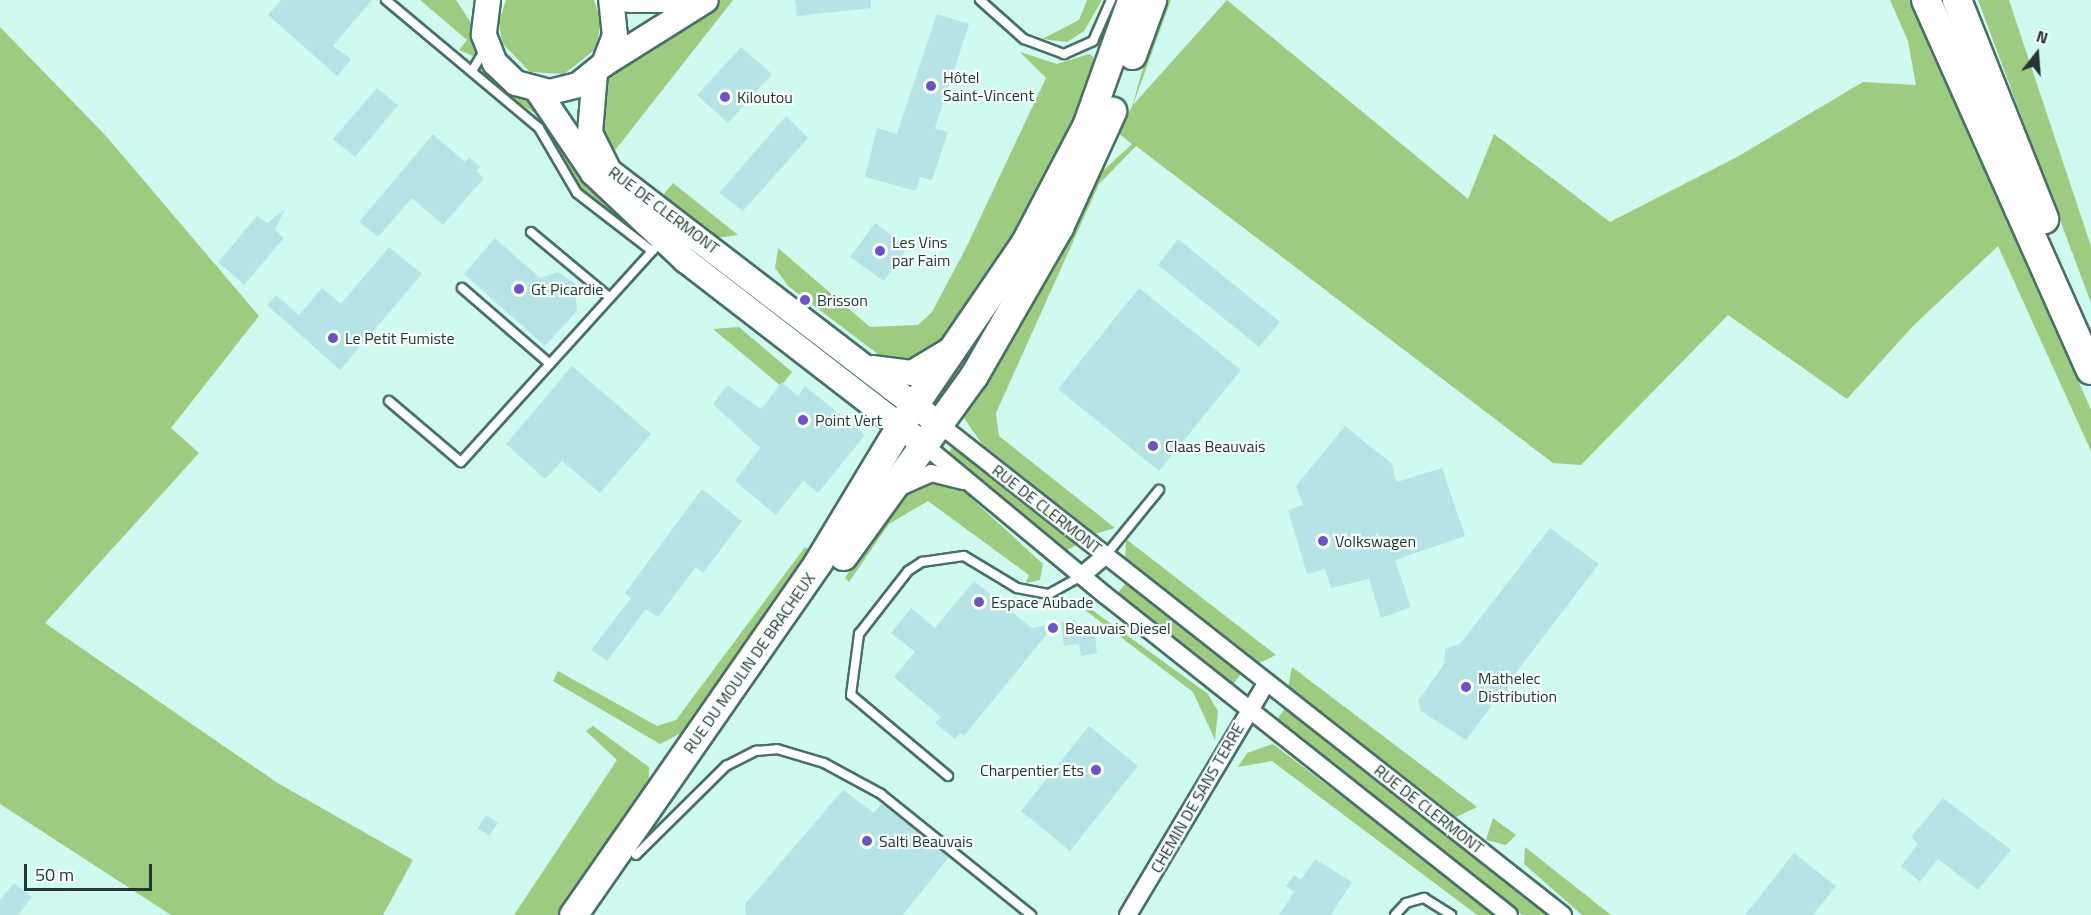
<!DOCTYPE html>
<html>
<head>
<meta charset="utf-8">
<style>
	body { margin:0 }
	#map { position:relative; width:2091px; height:915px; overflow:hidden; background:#cffaef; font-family:"Titillium Web",sans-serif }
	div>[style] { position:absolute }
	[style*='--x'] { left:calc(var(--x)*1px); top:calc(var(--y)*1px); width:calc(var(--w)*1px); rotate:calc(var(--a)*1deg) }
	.green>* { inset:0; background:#9dcc80 }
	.building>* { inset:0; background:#b6e4e6 }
	.roads { filter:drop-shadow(2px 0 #487067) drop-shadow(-2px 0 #487067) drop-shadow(0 2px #487067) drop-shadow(0 -2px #487067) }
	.service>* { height:8px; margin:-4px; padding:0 4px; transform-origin:4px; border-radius:4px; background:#fff }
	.minor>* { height:16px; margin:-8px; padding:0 8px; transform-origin:8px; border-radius:8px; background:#fff }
	.secondary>* { height:24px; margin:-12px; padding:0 12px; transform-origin:12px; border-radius:12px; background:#fff }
	.primary>* { height:27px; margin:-13.5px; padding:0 13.5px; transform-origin:13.5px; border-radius:13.5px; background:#fff }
	.trunk>* { height:28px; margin:-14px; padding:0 14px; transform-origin:14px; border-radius:14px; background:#fff }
	.dots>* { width:16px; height:16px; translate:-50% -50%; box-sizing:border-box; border:3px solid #f6fffc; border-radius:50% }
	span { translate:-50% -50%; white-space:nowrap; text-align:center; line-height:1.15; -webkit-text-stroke:4.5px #f6fffc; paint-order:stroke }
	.poi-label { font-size:16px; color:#253632 }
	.left { translate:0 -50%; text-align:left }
	.right { translate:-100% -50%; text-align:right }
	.street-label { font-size:16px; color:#253632 }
	.north { position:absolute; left:2007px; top:24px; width:60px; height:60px; -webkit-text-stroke:4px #f6fffc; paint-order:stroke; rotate:17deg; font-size:16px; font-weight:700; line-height:24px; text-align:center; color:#253632 }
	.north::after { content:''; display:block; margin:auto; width:21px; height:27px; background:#253632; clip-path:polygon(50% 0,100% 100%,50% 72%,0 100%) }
	.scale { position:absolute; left:24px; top:864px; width:128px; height:27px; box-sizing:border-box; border:3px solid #253632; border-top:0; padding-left:8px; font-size:18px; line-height:21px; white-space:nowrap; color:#253632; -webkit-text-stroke:4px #f6fffc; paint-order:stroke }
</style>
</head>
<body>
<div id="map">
	<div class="green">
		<i style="clip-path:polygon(420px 0,456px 0,473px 26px,478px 58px,459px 50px,467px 40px)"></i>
		<i style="clip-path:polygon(506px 0,594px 0,601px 22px,596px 49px,564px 74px,530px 72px,502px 43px,499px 22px)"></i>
		<i style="clip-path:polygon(721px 0,733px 0,605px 163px,596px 126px,608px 80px,628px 59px)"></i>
		<i style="clip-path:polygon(1087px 0,1102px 0,1084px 31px,1067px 42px,1042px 39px,1079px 20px)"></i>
		<i style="clip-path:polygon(1162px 0,1171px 0,1133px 105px,1227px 0,1468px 199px,1494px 134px,1610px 222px,1737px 157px,1863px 82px,1916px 85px,1908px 41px,1890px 0,1913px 0,2091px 410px,2091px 451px,1998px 246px,1913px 326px,1847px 399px,1728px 315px,1581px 465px,1553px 463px,1136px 146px,1099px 184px,996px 413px,999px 436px,1115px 528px,1095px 534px,982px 444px,964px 418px,969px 396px,1095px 178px,1132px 144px,1117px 132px,1132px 107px)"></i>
		<i style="clip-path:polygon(1978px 0,2009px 0,2091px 246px,2091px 303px)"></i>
		<i style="clip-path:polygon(0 27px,106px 136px,259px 316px,171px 428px,199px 453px,45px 623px,276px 782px,413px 860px,383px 915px,171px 915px,0 804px)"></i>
		<i style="clip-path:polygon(1020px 52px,1057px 64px,1089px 54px,1095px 58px,1066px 138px,1042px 192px,967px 310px,919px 363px,883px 358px,788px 286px,775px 268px,778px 248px,870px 327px,918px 325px,932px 312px,966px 248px,1046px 78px)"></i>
		<i style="clip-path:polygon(503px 86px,546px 114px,573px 165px,622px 221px,580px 187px,542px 118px,501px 91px)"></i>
		<i style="clip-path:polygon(673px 183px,738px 235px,716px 238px,663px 195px)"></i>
		<i style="clip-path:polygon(739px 327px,792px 372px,781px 386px,713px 329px)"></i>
		<i style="clip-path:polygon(952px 447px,1073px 541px,1076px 546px,1066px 550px,947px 456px)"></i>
		<i style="clip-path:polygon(923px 481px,958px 486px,1043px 564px,1040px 580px,1026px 583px,1029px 575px,928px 501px,889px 524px,849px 582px,845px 578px,894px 503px)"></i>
		<i style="clip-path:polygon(1126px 539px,1276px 655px,1259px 663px,1125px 560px)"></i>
		<i style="clip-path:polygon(805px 547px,812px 551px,691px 728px,660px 744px,553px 681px,558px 671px,657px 726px,676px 720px)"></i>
		<i style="clip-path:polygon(1127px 582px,1241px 674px,1230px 688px,1116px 595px)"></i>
		<i style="clip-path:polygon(1083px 596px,1092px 602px,1088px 607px,1208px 694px,1218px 711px,1215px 740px,1193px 692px,1077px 604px)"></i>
		<i style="clip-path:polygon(1292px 667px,1477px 807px,1454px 818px,1288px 688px)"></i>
		<i style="clip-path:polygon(1286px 707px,1552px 915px,1522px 915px,1275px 722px)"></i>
		<i style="clip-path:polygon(593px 726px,649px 767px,649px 780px,557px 915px,514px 915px,617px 760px,586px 731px)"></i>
		<i style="clip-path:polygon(1273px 744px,1498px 915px,1477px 915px,1272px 761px,1238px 767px,1247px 753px)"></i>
		<i style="clip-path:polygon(1493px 818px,1516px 835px,1506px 845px,1486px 840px)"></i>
		<i style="clip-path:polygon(1525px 847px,1611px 915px,1582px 915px,1524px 864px)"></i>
	</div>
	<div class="building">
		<i style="clip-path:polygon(281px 0,372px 0,333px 46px,351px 59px,337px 76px,268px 15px)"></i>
		<i style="clip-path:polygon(795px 0,871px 0,871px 8px,797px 16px)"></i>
		<i style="clip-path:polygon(937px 14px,969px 24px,935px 128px,948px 132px,932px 180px,920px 177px,916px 191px,865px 177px,877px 128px,897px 134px)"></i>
		<i style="clip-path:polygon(741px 47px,772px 74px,728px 123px,697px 95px)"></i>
		<i style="clip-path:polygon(377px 88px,398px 105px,355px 157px,333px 139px)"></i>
		<i style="clip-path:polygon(786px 116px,808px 138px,743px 211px,719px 193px)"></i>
		<i style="clip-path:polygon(433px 134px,465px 162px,469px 157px,480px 167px,476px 171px,484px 178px,443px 225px,412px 198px,378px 237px,359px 222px)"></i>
		<i style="clip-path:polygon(285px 209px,275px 230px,284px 238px,244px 285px,218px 262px,257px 216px,267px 223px)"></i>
		<i style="clip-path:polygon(875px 223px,908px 247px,884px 281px,850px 257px)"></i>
		<i style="clip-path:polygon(495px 238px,540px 278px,558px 272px,574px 283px,577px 311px,545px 346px,464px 274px)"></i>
		<i style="clip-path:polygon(1178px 239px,1280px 322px,1259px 347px,1158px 265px)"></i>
		<i style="clip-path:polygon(389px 247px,422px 274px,340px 370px,267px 305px,276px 295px,299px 315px,322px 288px,341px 304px)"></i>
		<i style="clip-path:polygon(1139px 288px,1241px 370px,1159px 471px,1058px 389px)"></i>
		<i style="clip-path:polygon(572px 366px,651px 434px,600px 493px,562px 461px,545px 479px,506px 444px)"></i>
		<i style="clip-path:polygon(782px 382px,798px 396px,805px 386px,865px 435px,818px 493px,803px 481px,776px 515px,735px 481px,760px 448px,713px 404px,727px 385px,761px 409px)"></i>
		<i style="clip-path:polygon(1345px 426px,1391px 463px,1397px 482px,1442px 468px,1465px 536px,1395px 560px,1411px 607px,1381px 618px,1369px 579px,1331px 588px,1325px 569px,1307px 574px,1288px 510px,1303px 505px,1296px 486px)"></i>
		<i style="clip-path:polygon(702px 489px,742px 521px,703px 573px,696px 567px,658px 617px,646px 609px,607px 661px,591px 650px,631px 598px,625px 593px)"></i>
		<i style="clip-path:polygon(1550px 528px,1599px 564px,1508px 683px,1508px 699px,1495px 701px,1466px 740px,1421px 711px,1418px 701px,1444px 664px,1445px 649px,1460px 644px)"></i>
		<i style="clip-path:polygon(974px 581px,1032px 628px,1056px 623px,964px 736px,960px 733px,955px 739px,935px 723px,941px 717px,894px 677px,915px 652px,891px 633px,911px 608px,935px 628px)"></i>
		<i style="clip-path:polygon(1075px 620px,1077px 631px,1094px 628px,1097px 653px,1081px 656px,1079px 644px,1064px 646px,1061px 623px)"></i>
		<i style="clip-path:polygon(1089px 726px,1138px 766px,1070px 851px,1021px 811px)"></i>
		<i style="clip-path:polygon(843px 790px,874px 813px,882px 803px,949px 857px,903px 915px,746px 915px,745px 904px)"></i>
		<i style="clip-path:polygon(1943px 798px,2011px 850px,1978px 890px,1938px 859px,1920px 882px,1901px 866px,1918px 844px,1911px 837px)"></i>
		<i style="clip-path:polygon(486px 815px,498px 823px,489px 836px,478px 828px)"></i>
		<i style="clip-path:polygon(1794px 853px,1836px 886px,1813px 915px,1745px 915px)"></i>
		<i style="clip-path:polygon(1315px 859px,1352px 882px,1331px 915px,1279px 915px,1294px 892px,1286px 886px,1294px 875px,1301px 880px)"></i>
		<i style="clip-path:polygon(14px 883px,32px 897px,18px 915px,0 915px,0 900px)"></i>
	</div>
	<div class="roads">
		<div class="service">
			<i style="--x:386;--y:0;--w:199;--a:39.9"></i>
			<i style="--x:539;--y:128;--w:75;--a:59.7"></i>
			<i style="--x:577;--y:193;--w:95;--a:37.7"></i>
			<i style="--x:652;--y:251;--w:14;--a:-45"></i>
			<i style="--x:980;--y:0;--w:59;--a:41.6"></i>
			<i style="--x:1024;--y:39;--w:43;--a:20.6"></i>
			<i style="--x:1064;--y:54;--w:32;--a:-24"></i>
			<i style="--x:1093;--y:41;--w:45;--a:-66.3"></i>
			<i style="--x:472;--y:71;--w:23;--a:-59"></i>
			<i style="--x:531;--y:232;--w:102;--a:39.8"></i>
			<i style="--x:462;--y:288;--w:116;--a:40.8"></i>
			<i style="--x:389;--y:401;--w:94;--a:40.3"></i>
			<i style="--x:461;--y:462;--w:285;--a:-47.8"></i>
			<i style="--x:1106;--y:555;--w:84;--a:-50.8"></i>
			<i style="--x:948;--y:776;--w:126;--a:-140.1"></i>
			<i style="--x:851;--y:695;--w:62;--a:-82.5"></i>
			<i style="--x:859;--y:634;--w:80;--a:-52.1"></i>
			<i style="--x:908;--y:571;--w:17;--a:-33"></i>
			<i style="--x:922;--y:562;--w:42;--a:-8.1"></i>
			<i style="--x:964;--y:556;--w:62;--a:31.1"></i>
			<i style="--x:1017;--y:588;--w:33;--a:11"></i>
			<i style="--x:1049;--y:594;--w:37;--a:-29"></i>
			<i style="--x:636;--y:855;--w:127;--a:-44.7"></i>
			<i style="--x:726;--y:766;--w:34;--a:-27"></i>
			<i style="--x:756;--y:751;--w:21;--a:-5"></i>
			<i style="--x:777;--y:749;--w:49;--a:16.6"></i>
			<i style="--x:824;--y:763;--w:65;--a:28.5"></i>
			<i style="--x:881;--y:794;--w:193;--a:38.9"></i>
			<i style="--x:1395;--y:915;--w:16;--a:-47"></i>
			<i style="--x:1406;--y:903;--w:19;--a:-16"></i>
			<i style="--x:1424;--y:898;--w:32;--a:32"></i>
		</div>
		<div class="minor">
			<i style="--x:939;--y:424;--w:794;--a:38.2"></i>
			<i style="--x:923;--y:444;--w:236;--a:39.7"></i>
			<i style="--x:1105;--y:595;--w:515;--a:38.38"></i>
			<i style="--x:898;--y:488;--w:36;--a:-24"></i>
			<i style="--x:931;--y:473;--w:33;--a:14"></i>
			<i style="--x:1081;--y:576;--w:33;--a:-40"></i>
			<i style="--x:1128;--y:915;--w:271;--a:-59.2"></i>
		</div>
		<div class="secondary">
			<i style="--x:488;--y:0;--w:35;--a:97"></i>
			<i style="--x:484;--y:35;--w:30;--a:69"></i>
			<i style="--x:495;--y:63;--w:29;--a:44"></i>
			<i style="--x:516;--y:83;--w:35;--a:15"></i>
			<i style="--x:550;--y:92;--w:29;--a:-14"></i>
			<i style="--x:578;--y:85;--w:33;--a:-39"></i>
			<i style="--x:604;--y:64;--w:30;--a:-69"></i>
			<i style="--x:615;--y:36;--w:36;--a:-96"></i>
			<i style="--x:629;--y:0;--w:43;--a:0"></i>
			<i style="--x:604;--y:64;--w:120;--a:-32.1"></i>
			<i style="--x:595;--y:73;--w:60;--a:94.8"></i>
			<i style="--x:590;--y:133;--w:42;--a:63.4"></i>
			<i style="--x:609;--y:171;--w:416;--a:37.5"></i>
			<i style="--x:537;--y:90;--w:100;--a:56"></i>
			<i style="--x:593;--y:173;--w:127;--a:43.4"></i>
			<i style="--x:685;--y:260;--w:301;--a:37.7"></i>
			<i style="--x:872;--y:368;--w:40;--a:7.1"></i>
			<i style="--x:912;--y:373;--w:41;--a:-31"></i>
		</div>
		<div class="primary">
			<i style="--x:1132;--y:55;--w:59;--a:-70"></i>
			<i style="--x:843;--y:556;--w:223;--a:-54.1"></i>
			<i style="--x:974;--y:375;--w:171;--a:-60.1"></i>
			<i style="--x:1059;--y:227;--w:128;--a:-65.4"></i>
			<i style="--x:573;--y:915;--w:430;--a:-55.2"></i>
			<i style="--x:818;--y:562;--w:165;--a:-58.9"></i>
			<i style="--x:903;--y:421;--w:217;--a:-55.7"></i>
			<i style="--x:1025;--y:242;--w:131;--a:-62.3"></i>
			<i style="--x:1086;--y:126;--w:134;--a:-70.3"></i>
		</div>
		<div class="trunk">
			<i style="--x:1926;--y:0;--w:405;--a:66"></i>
			<i style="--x:1957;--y:0;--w:236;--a:68.3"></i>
		</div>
	</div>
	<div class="dots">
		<i style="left:931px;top:86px;background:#6a52cb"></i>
		<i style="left:725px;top:97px;background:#6a52cb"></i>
		<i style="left:880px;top:251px;background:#6a52cb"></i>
		<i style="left:519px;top:289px;background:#6a52cb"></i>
		<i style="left:805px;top:300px;background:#6a52cb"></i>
		<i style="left:333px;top:338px;background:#6a52cb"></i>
		<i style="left:803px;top:420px;background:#6a52cb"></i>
		<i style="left:1153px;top:446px;background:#6a52cb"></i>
		<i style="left:1323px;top:541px;background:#6a52cb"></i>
		<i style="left:979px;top:602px;background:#6a52cb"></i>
		<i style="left:1053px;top:628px;background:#6a52cb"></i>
		<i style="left:1466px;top:687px;background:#6a52cb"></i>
		<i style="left:1096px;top:770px;background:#6a52cb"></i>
		<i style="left:867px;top:841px;background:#6a52cb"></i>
	</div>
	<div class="poi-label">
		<span class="left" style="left:943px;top:86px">Hôtel<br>Saint-Vincent</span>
		<span class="left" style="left:737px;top:97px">Kiloutou</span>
		<span class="left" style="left:892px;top:251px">Les Vins<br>par Faim</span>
		<span class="left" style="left:531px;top:289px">Gt Picardie</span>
		<span class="left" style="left:817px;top:300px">Brisson</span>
		<span class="left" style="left:345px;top:338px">Le Petit Fumiste</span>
		<span class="left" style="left:815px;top:420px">Point Vert</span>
		<span class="left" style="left:1165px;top:446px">Claas Beauvais</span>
		<span class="left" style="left:1335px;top:541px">Volkswagen</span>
		<span class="left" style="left:991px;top:602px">Espace Aubade</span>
		<span class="left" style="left:1065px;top:628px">Beauvais Diesel</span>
		<span class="left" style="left:1478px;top:687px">Mathelec<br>Distribution</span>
		<span class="right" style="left:1084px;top:770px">Charpentier Ets</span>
		<span class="left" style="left:879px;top:841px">Salti Beauvais</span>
	</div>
	<div class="street-label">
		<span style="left:664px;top:210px;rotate:37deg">RUE DE CLERMONT</span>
		<span style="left:1047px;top:509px;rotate:38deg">RUE DE CLERMONT</span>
		<span style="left:749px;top:663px;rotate:-55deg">RUE DU MOULIN DE BRACHEUX</span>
		<span style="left:1197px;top:798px;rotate:-60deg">CHEMIN DE SANS TERRE</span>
		<span style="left:1429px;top:809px;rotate:38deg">RUE DE CLERMONT</span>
	</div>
	<div class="north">N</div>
	<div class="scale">50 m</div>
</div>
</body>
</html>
